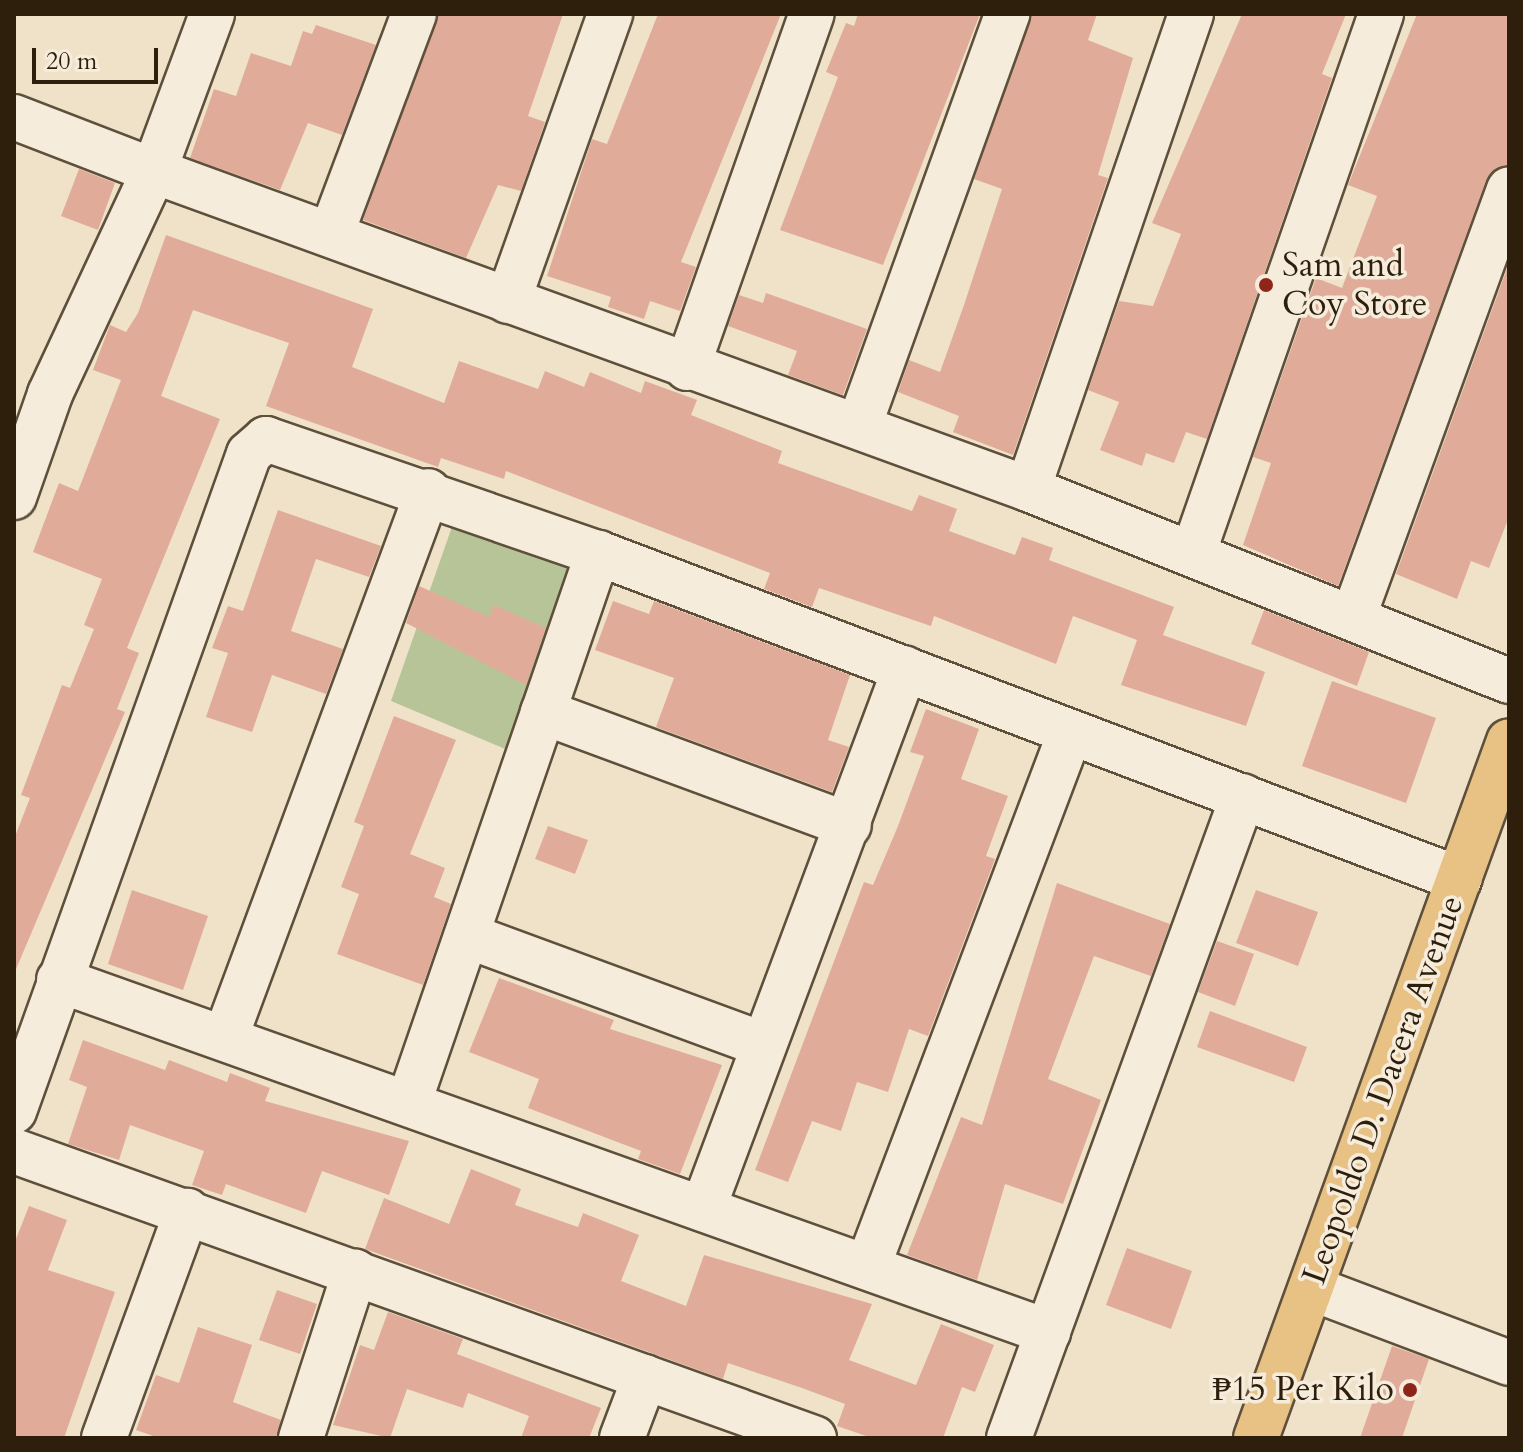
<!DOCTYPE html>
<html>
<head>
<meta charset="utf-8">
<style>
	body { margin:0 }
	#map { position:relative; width:1523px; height:1452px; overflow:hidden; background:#f0e2c9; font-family:Cardo,serif }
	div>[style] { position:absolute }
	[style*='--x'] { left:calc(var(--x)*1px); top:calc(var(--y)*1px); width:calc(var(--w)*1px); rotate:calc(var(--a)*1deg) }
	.green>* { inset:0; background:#b7c498 }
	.building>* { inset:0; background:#e0ac99 }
	.roads { filter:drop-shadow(2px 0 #5e503b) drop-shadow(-2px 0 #5e503b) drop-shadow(0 2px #5e503b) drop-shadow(0 -2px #5e503b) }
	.minor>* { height:44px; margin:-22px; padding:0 22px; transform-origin:22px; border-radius:22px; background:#f5ecdc }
	.major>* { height:44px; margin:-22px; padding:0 22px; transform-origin:22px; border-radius:22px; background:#e8c184 }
	.dots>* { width:22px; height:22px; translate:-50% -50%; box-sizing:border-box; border:4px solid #f5ecdc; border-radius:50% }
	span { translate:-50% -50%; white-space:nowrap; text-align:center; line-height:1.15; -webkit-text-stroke:7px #f5ecdc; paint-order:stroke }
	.poi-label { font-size:34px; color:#2e1f0c }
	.left { translate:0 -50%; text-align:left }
	.right { translate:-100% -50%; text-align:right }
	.street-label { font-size:34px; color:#2e1f0c }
	.frame { position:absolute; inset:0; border:16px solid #2e1f0c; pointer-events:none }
	.scale { position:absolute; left:32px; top:48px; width:126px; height:36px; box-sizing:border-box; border:4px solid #2e1f0c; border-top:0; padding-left:10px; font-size:24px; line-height:28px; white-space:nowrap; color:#2e1f0c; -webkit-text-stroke:6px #f5ecdc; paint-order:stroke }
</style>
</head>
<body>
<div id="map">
	<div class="green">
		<i style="clip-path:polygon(454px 521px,582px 568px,515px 753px,391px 701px)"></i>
	</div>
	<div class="building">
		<i style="clip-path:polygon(438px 14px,563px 14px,528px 116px,545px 122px,521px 191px,498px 185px,466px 258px,363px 220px)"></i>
		<i style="clip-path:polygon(658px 14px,781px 14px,681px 262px,696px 267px,680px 311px,650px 301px,644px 319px,608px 307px,611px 297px,547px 276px,592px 139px,607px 144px)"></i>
		<i style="clip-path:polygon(858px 14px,980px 14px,883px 265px,780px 230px,838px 77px,826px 72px,846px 23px,854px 26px)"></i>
		<i style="clip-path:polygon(1031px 14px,1097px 14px,1088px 40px,1133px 58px,1098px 175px,1108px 178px,1013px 455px,953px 432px,959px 416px,898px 392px,909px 360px,940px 372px,964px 305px,1002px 189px,974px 179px)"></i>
		<i style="clip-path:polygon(1242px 14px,1346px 14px,1322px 74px,1332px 78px,1207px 439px,1186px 432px,1174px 463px,1146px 453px,1142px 466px,1100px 450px,1119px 402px,1088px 390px,1119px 301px,1153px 306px,1181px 234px,1152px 223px)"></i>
		<i style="clip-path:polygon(1417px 14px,1509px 14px,1509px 166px,1486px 181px,1338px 586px,1243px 545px,1271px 463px,1253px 457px,1316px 278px,1342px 288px,1377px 196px,1348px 185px)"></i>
		<i style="clip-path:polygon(316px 25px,376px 45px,342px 135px,308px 123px,280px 190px,190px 158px,214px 89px,236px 96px,251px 53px,291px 66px,303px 31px,312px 34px)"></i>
		<i style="clip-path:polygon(79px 169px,115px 183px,98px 230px,61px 216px)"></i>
		<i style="clip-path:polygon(166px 235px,373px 309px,352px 367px,444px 403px,459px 361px,538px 389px,545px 371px,584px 387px,590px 372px,641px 393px,645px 381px,697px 400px,691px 415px,782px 451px,778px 463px,912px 511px,919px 495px,957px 509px,949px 531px,1015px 555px,1022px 537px,1053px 548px,1049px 560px,1174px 607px,1163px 635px,1265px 672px,1246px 726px,1121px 685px,1137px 640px,1073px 616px,1056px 664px,934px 616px,931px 626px,819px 588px,812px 607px,764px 589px,770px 573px,506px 471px,504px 479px,441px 458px,438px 467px,266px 406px,289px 343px,193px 310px,161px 396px,220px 419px,127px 648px,139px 653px,117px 709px,125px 712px,14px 974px,14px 839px,30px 798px,21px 795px,62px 685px,70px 688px,94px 629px,84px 625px,102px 579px,33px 552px,59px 483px,78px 491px,121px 380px,93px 370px,110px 325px,126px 332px,138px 313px)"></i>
		<i style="clip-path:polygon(1509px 263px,1509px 517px,1489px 568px,1471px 561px,1457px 599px,1396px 574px)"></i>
		<i style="clip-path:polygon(766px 293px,867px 329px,843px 395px,788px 375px,797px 351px,728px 326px,739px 295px,763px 303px)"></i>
		<i style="clip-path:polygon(278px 510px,381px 546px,369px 577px,316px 559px,291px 631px,343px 649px,326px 694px,272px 675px,252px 732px,206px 717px,228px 653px,212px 648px,228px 606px,243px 611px)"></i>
		<i style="clip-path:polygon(419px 586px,489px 617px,494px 605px,546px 628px,526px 685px,406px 623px)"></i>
		<i style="clip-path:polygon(613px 601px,649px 614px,654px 601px,850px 675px,828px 740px,849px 747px,832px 792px,656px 727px,674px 678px,595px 650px)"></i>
		<i style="clip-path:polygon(1264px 610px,1369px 652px,1357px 686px,1251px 644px)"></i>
		<i style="clip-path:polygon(1332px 681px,1436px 718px,1406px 803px,1302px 766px)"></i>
		<i style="clip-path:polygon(926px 709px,979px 729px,961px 779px,1008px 796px,986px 856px,995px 859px,928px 1036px,909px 1029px,888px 1092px,857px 1082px,841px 1131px,812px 1121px,788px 1182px,755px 1170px,864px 882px,873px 885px,898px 826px,924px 756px,910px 752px)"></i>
		<i style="clip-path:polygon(394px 716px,456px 740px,410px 854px,445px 868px,434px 897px,451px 904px,423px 985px,337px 954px,359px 894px,341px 887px,364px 826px,354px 822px)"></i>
		<i style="clip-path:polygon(548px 826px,588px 840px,575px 874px,535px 859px)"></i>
		<i style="clip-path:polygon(1057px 883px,1170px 924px,1151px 976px,1094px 956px,1048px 1079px,1101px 1100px,1063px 1204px,1005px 1184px,977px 1280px,907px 1255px,961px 1117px,982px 1125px)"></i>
		<i style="clip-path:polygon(132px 890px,208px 916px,183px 990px,108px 964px)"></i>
		<i style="clip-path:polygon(1256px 890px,1318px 912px,1298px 966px,1236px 943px)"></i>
		<i style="clip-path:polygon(1217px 941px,1254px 954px,1235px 1006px,1198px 992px)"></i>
		<i style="clip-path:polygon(499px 978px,614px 1020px,610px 1029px,722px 1065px,680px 1174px,638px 1159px,641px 1151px,528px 1108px,539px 1079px,469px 1052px)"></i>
		<i style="clip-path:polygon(1210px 1011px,1307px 1047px,1294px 1082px,1197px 1047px)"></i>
		<i style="clip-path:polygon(83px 1040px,165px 1070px,169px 1060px,227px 1082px,230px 1073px,270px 1088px,265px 1101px,409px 1141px,389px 1195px,322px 1171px,306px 1213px,226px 1184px,222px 1195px,192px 1185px,204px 1151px,130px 1125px,119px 1160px,68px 1144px,87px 1087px,69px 1080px)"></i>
		<i style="clip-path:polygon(471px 1169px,521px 1189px,515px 1205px,578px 1227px,583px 1213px,639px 1235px,621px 1281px,686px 1306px,704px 1255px,872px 1304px,849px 1360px,916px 1385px,941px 1324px,994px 1345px,975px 1392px,962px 1387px,943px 1438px,872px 1438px,837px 1426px,845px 1404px,802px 1388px,728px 1363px,723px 1379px,365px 1249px,384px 1198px,449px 1224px)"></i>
		<i style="clip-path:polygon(29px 1206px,67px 1220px,48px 1270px,115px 1292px,64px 1438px,14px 1438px,14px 1244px)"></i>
		<i style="clip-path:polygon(1127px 1248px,1192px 1271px,1171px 1329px,1106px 1305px)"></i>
		<i style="clip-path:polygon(277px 1290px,317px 1304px,300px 1354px,259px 1340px)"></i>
		<i style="clip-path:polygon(388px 1312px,463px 1339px,457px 1354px,601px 1408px,589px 1438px,521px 1438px,529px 1416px,468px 1393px,463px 1408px,407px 1389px,390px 1438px,333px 1425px,360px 1345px,374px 1350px)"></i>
		<i style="clip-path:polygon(198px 1327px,252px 1345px,233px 1402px,281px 1420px,277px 1438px,159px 1438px,136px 1430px,156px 1375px,179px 1383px)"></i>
		<i style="clip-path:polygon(1392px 1346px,1429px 1359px,1402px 1438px,1360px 1438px)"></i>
	</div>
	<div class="roads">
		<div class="minor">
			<i style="--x:14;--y:117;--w:150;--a:21.1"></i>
			<i style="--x:154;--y:171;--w:167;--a:-69.7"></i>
			<i style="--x:332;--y:232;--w:233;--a:-69.4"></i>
			<i style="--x:508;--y:301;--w:305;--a:-70.4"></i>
			<i style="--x:687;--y:368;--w:375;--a:-70.6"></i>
			<i style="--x:859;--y:426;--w:438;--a:-70.2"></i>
			<i style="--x:1028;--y:489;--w:502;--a:-71.06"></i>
			<i style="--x:14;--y:497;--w:109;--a:-70.7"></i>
			<i style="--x:50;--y:394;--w:246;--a:-65"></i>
			<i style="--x:154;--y:171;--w:930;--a:19.99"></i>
			<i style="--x:1028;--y:489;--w:518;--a:21.76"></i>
			<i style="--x:1193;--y:554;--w:572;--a:-70.8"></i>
			<i style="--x:1353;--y:618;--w:456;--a:-70"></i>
			<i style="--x:543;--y:712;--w:326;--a:20.3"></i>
			<i style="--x:468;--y:936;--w:312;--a:20.2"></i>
			<i style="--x:59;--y:980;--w:1050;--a:19.59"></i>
			<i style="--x:226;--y:1036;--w:581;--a:-69.66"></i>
			<i style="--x:409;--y:1102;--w:581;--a:-71"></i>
			<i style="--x:14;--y:1111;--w:698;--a:-70.32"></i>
			<i style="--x:249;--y:454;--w:23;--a:-41"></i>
			<i style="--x:266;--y:439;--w:351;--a:19"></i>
			<i style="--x:598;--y:553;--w:921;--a:20.74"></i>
			<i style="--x:14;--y:1151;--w:850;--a:19.74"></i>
			<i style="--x:703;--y:1209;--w:577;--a:-69.49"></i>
			<i style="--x:868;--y:1266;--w:570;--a:-69.24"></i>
			<i style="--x:1311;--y:1288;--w:212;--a:20.7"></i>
			<i style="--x:104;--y:1438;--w:242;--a:-69.9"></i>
			<i style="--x:301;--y:1438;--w:175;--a:-72"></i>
			<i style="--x:622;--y:1438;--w:65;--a:-69.3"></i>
			<i style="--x:1009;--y:1438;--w:683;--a:-69.97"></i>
		</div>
		<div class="major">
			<i style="--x:1256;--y:1438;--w:741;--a:-70.05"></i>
		</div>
	</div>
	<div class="dots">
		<i style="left:1266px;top:285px;background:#8f2418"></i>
		<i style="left:1410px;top:1390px;background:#8f2418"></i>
	</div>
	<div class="poi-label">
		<span class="left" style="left:1282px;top:285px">Sam and<br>Coy Store</span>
		<span class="right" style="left:1394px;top:1390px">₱15 Per Kilo</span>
	</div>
	<div class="street-label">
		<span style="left:1383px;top:1090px;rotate:-70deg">Leopoldo D. Dacera Avenue</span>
	</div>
	<div class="frame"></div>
	<div class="scale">20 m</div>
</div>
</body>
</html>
